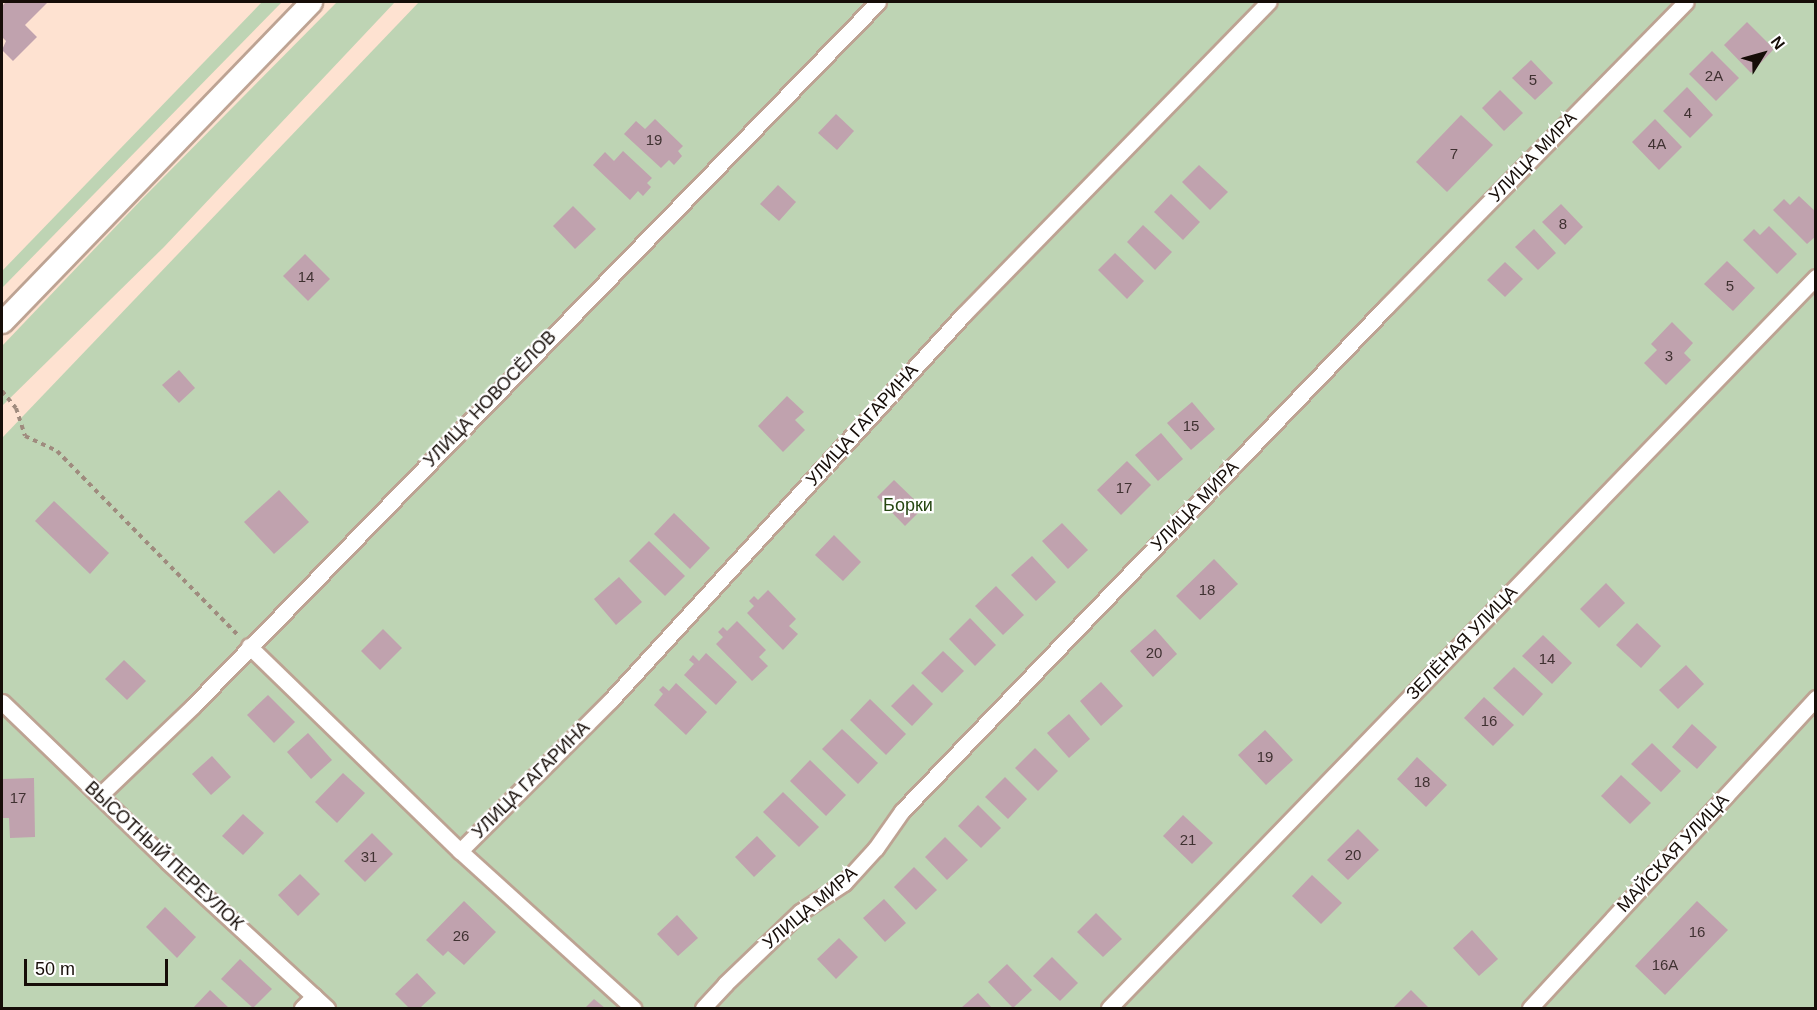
<!DOCTYPE html>
<html>
<head>
<meta charset="utf-8">
<style>
	body { margin:0 }
	#map { position:relative; width:1817px; height:1010px; overflow:hidden; background:#fee2d1; font-family:Helvetica,sans-serif }
	div>[style] { position:absolute }
	[style*='--x'] { left:calc(var(--x)*1px); top:calc(var(--y)*1px); width:calc(var(--w)*1px); rotate:calc(var(--a)*1deg) }
	.green>* { inset:0; background:#bed4b4 }
	.building>* { inset:0; background:#c0a2ae }
	.path>* { height:4px; margin-top:-2px; transform-origin:0; background:repeating-linear-gradient(90deg,#9f8b7e 0 4.5px,transparent 0 9px) }
	.roads { filter:drop-shadow(2px 0 #bda393) drop-shadow(-2px 0 #bda393) drop-shadow(0 2px #bda393) drop-shadow(0 -2px #bda393) }
	.street>* { height:15px; margin:-7.5px; padding:0 7.5px; transform-origin:7.5px; border-radius:7.5px; background:#fff }
	.secondary>* { height:21px; margin:-10.5px; padding:0 10.5px; transform-origin:10.5px; border-radius:10.5px; background:#fff }
	span { translate:-50% -50%; white-space:nowrap; text-align:center; line-height:1.15; -webkit-text-stroke:4.5px #fff; paint-order:stroke }
	.number-label { font-size:15px; color:#403232 }
	.number-label span { -webkit-text-stroke-width:0 }
	.street-label { font-size:18px; color:#160d08 }
	.park-label { font-size:18px; color:#264612 }
	.frame { position:absolute; inset:0; border:3px solid #160d08; pointer-events:none }
	.north { position:absolute; left:1733px; top:24px; width:60px; height:60px; -webkit-text-stroke:4px #fff; paint-order:stroke; rotate:53deg; font-size:16px; font-weight:700; line-height:24px; text-align:center; color:#160d08 }
	.north::after { content:''; display:block; margin:auto; width:21px; height:27px; background:#160d08; clip-path:polygon(50% 0,100% 100%,50% 72%,0 100%) }
	.scale { position:absolute; left:24px; top:959px; width:144px; height:27px; box-sizing:border-box; border:3px solid #160d08; border-top:0; padding-left:8px; font-size:18px; line-height:21px; white-space:nowrap; color:#160d08; -webkit-text-stroke:4px #fff; paint-order:stroke }
</style>
</head>
<body>
<div id="map">
	<div class="green">
		<i style="clip-path:polygon(262px 2px,282px 2px,2px 288px,2px 271px)"></i>
		<i style="clip-path:polygon(337px 2px,395px 2px,164px 247px,2px 406px,2px 346px,143px 198px)"></i>
		<i style="clip-path:polygon(419px 2px,1815px 2px,1815px 1008px,2px 1008px,2px 438px)"></i>
	</div>
	<div class="building">
		<i style="clip-path:polygon(6px 2px,48px 2px,25px 25px,37px 37px,13px 61px,2px 50px,6px 41px,2px 37px,2px 6px)"></i>
		<i style="clip-path:polygon(1747px 22px,1774px 49px,1751px 73px,1724px 45px)"></i>
		<i style="clip-path:polygon(1712px 51px,1739px 78px,1716px 101px,1689px 74px)"></i>
		<i style="clip-path:polygon(1531px 60px,1553px 83px,1535px 100px,1512px 78px)"></i>
		<i style="clip-path:polygon(1687px 87px,1713px 115px,1690px 138px,1663px 111px)"></i>
		<i style="clip-path:polygon(1500px 90px,1523px 113px,1504px 131px,1482px 108px)"></i>
		<i style="clip-path:polygon(836px 114px,854px 131px,837px 150px,818px 133px)"></i>
		<i style="clip-path:polygon(1461px 115px,1493px 145px,1447px 192px,1416px 162px)"></i>
		<i style="clip-path:polygon(655px 119px,683px 146px,678px 151px,682px 156px,674px 165px,669px 160px,661px 168px,624px 134px,636px 121px,645px 129px)"></i>
		<i style="clip-path:polygon(1655px 119px,1682px 147px,1659px 170px,1632px 142px)"></i>
		<i style="clip-path:polygon(623px 151px,652px 178px,647px 183px,651px 187px,643px 196px,638px 191px,630px 200px,593px 165px,605px 152px,614px 161px)"></i>
		<i style="clip-path:polygon(1199px 165px,1228px 192px,1210px 210px,1182px 182px)"></i>
		<i style="clip-path:polygon(778px 185px,796px 202px,779px 221px,760px 204px)"></i>
		<i style="clip-path:polygon(1171px 194px,1200px 222px,1183px 240px,1154px 212px)"></i>
		<i style="clip-path:polygon(1799px 196px,1816px 212px,1816px 236px,1807px 244px,1773px 210px,1784px 199px,1790px 205px)"></i>
		<i style="clip-path:polygon(1561px 204px,1583px 227px,1565px 245px,1542px 222px)"></i>
		<i style="clip-path:polygon(573px 206px,596px 229px,575px 249px,553px 226px)"></i>
		<i style="clip-path:polygon(1143px 225px,1172px 252px,1155px 270px,1127px 242px)"></i>
		<i style="clip-path:polygon(1769px 226px,1797px 254px,1777px 274px,1743px 240px,1754px 229px,1760px 235px)"></i>
		<i style="clip-path:polygon(1534px 229px,1556px 253px,1538px 270px,1515px 247px)"></i>
		<i style="clip-path:polygon(1115px 253px,1144px 281px,1127px 299px,1098px 270px)"></i>
		<i style="clip-path:polygon(305px 254px,330px 279px,308px 301px,283px 276px)"></i>
		<i style="clip-path:polygon(1727px 261px,1755px 288px,1733px 311px,1704px 284px)"></i>
		<i style="clip-path:polygon(1505px 262px,1523px 279px,1505px 297px,1487px 280px)"></i>
		<i style="clip-path:polygon(1672px 322px,1693px 343px,1684px 353px,1691px 360px,1666px 385px,1644px 363px,1657px 350px,1651px 344px)"></i>
		<i style="clip-path:polygon(179px 370px,195px 388px,179px 403px,162px 385px)"></i>
		<i style="clip-path:polygon(787px 396px,804px 412px,795px 420px,805px 430px,783px 452px,758px 426px)"></i>
		<i style="clip-path:polygon(1192px 402px,1215px 429px,1191px 450px,1167px 423px)"></i>
		<i style="clip-path:polygon(1161px 433px,1183px 459px,1158px 481px,1135px 455px)"></i>
		<i style="clip-path:polygon(1127px 461px,1151px 485px,1121px 515px,1097px 490px)"></i>
		<i style="clip-path:polygon(894px 480px,923px 508px,905px 526px,877px 497px)"></i>
		<i style="clip-path:polygon(279px 490px,309px 522px,274px 554px,244px 522px)"></i>
		<i style="clip-path:polygon(54px 501px,109px 553px,90px 574px,35px 521px)"></i>
		<i style="clip-path:polygon(674px 513px,710px 548px,690px 569px,654px 534px)"></i>
		<i style="clip-path:polygon(1062px 523px,1088px 550px,1068px 569px,1042px 541px)"></i>
		<i style="clip-path:polygon(834px 535px,861px 562px,843px 581px,815px 555px)"></i>
		<i style="clip-path:polygon(649px 541px,685px 576px,665px 596px,629px 561px)"></i>
		<i style="clip-path:polygon(1032px 556px,1056px 582px,1036px 601px,1011px 575px)"></i>
		<i style="clip-path:polygon(1214px 559px,1238px 584px,1200px 620px,1176px 596px)"></i>
		<i style="clip-path:polygon(619px 577px,642px 602px,616px 625px,594px 599px)"></i>
		<i style="clip-path:polygon(1606px 583px,1625px 603px,1599px 628px,1580px 609px)"></i>
		<i style="clip-path:polygon(996px 586px,1024px 615px,1003px 635px,975px 606px)"></i>
		<i style="clip-path:polygon(768px 590px,796px 619px,789px 626px,798px 634px,783px 650px,747px 613px,754px 606px,749px 601px,754px 596px,758px 600px)"></i>
		<i style="clip-path:polygon(970px 618px,996px 645px,975px 666px,949px 639px)"></i>
		<i style="clip-path:polygon(737px 621px,766px 650px,759px 657px,768px 666px,752px 681px,716px 644px,723px 637px,718px 632px,723px 627px,727px 631px)"></i>
		<i style="clip-path:polygon(1637px 623px,1661px 646px,1641px 668px,1616px 645px)"></i>
		<i style="clip-path:polygon(383px 629px,402px 648px,380px 670px,361px 651px)"></i>
		<i style="clip-path:polygon(1155px 629px,1177px 654px,1153px 677px,1130px 651px)"></i>
		<i style="clip-path:polygon(1543px 635px,1572px 663px,1552px 684px,1522px 656px)"></i>
		<i style="clip-path:polygon(943px 651px,964px 671px,942px 693px,921px 673px)"></i>
		<i style="clip-path:polygon(706px 653px,737px 682px,716px 705px,684px 675px,694px 664px,689px 660px,693px 655px,699px 661px)"></i>
		<i style="clip-path:polygon(124px 660px,146px 681px,127px 700px,105px 679px)"></i>
		<i style="clip-path:polygon(1686px 665px,1704px 684px,1678px 709px,1659px 690px)"></i>
		<i style="clip-path:polygon(1514px 667px,1543px 694px,1523px 716px,1493px 688px)"></i>
		<i style="clip-path:polygon(1101px 682px,1123px 706px,1101px 726px,1080px 701px)"></i>
		<i style="clip-path:polygon(676px 683px,707px 712px,686px 735px,654px 705px,663px 694px,659px 690px,663px 686px,669px 691px)"></i>
		<i style="clip-path:polygon(913px 684px,933px 704px,912px 726px,891px 706px)"></i>
		<i style="clip-path:polygon(268px 695px,295px 722px,274px 743px,247px 715px)"></i>
		<i style="clip-path:polygon(1484px 697px,1514px 725px,1493px 746px,1464px 718px)"></i>
		<i style="clip-path:polygon(870px 699px,906px 734px,886px 755px,850px 720px)"></i>
		<i style="clip-path:polygon(1069px 714px,1090px 739px,1069px 758px,1047px 733px)"></i>
		<i style="clip-path:polygon(1692px 724px,1717px 747px,1697px 769px,1672px 747px)"></i>
		<i style="clip-path:polygon(842px 729px,878px 763px,858px 784px,822px 749px)"></i>
		<i style="clip-path:polygon(1265px 730px,1293px 760px,1266px 785px,1238px 755px)"></i>
		<i style="clip-path:polygon(308px 733px,332px 760px,311px 779px,287px 752px)"></i>
		<i style="clip-path:polygon(1652px 743px,1681px 771px,1661px 792px,1631px 764px)"></i>
		<i style="clip-path:polygon(1035px 748px,1058px 771px,1038px 791px,1015px 768px)"></i>
		<i style="clip-path:polygon(212px 756px,231px 777px,211px 795px,192px 774px)"></i>
		<i style="clip-path:polygon(1417px 757px,1447px 785px,1426px 807px,1397px 779px)"></i>
		<i style="clip-path:polygon(810px 760px,846px 795px,826px 816px,790px 781px)"></i>
		<i style="clip-path:polygon(343px 773px,365px 793px,337px 823px,315px 802px)"></i>
		<i style="clip-path:polygon(1621px 775px,1651px 803px,1630px 824px,1601px 796px)"></i>
		<i style="clip-path:polygon(1005px 777px,1027px 799px,1008px 819px,985px 797px)"></i>
		<i style="clip-path:polygon(34px 778px,35px 837px,10px 838px,9px 818px,2px 818px,2px 779px)"></i>
		<i style="clip-path:polygon(783px 792px,819px 827px,799px 847px,763px 812px)"></i>
		<i style="clip-path:polygon(978px 805px,1001px 828px,981px 848px,958px 826px)"></i>
		<i style="clip-path:polygon(243px 814px,264px 833px,243px 855px,222px 836px)"></i>
		<i style="clip-path:polygon(1183px 815px,1213px 843px,1192px 864px,1163px 836px)"></i>
		<i style="clip-path:polygon(1358px 829px,1379px 850px,1348px 880px,1327px 860px)"></i>
		<i style="clip-path:polygon(372px 833px,393px 854px,365px 882px,344px 861px)"></i>
		<i style="clip-path:polygon(757px 836px,776px 856px,754px 877px,735px 857px)"></i>
		<i style="clip-path:polygon(945px 837px,968px 860px,947px 880px,925px 857px)"></i>
		<i style="clip-path:polygon(914px 867px,937px 890px,916px 910px,894px 887px)"></i>
		<i style="clip-path:polygon(300px 874px,320px 894px,298px 916px,278px 895px)"></i>
		<i style="clip-path:polygon(1312px 875px,1342px 903px,1321px 924px,1292px 896px)"></i>
		<i style="clip-path:polygon(884px 899px,906px 923px,885px 942px,863px 918px)"></i>
		<i style="clip-path:polygon(464px 901px,496px 932px,464px 965px,448px 951px,443px 956px,426px 940px)"></i>
		<i style="clip-path:polygon(1697px 901px,1728px 930px,1665px 995px,1635px 966px)"></i>
		<i style="clip-path:polygon(165px 907px,196px 937px,177px 958px,146px 927px)"></i>
		<i style="clip-path:polygon(1096px 913px,1122px 939px,1103px 957px,1077px 932px)"></i>
		<i style="clip-path:polygon(677px 915px,698px 938px,678px 956px,657px 934px)"></i>
		<i style="clip-path:polygon(1472px 930px,1498px 959px,1479px 976px,1453px 948px)"></i>
		<i style="clip-path:polygon(839px 938px,858px 957px,836px 979px,817px 959px)"></i>
		<i style="clip-path:polygon(1052px 957px,1078px 983px,1060px 1001px,1033px 976px)"></i>
		<i style="clip-path:polygon(240px 959px,272px 989px,253px 1008px,221px 979px)"></i>
		<i style="clip-path:polygon(1007px 964px,1032px 990px,1013px 1008px,988px 982px)"></i>
		<i style="clip-path:polygon(417px 973px,436px 993px,420px 1008px,409px 1008px,395px 994px)"></i>
		<i style="clip-path:polygon(210px 990px,229px 1008px,193px 1008px)"></i>
		<i style="clip-path:polygon(1411px 990px,1429px 1008px,1393px 1008px)"></i>
		<i style="clip-path:polygon(978px 993px,992px 1008px,961px 1008px)"></i>
		<i style="clip-path:polygon(594px 999px,605px 1008px,585px 1008px)"></i>
	</div>
	<div class="path">
		<i style="--x:2;--y:391;--w:22;--a:51"></i>
		<i style="--x:16;--y:408;--w:29;--a:72"></i>
		<i style="--x:25;--y:436;--w:35;--a:25"></i>
		<i style="--x:57;--y:451;--w:258;--a:45.5"></i>
	</div>
	<div class="roads">
		<div class="street">
			<i style="--x:249;--y:646;--w:294;--a:44.2"></i>
			<i style="--x:460;--y:851;--w:234;--a:42.2"></i>
			<i style="--x:2;--y:702;--w:231;--a:43.9"></i>
			<i style="--x:168;--y:862;--w:216;--a:42.6"></i>
			<i style="--x:100;--y:795;--w:129;--a:-43.7"></i>
			<i style="--x:193;--y:706;--w:982;--a:-45.78"></i>
			<i style="--x:460;--y:851;--w:212;--a:-45"></i>
			<i style="--x:610;--y:701;--w:524;--a:-47.55"></i>
			<i style="--x:964;--y:314;--w:436;--a:-45.7"></i>
			<i style="--x:302;--y:1008;--w:17;--a:-45"></i>
			<i style="--x:703;--y:1008;--w:33;--a:-47"></i>
			<i style="--x:725;--y:984;--w:104;--a:-43.8"></i>
			<i style="--x:800;--y:912;--w:53;--a:-33.4"></i>
			<i style="--x:844;--y:883;--w:47;--a:-47.6"></i>
			<i style="--x:876;--y:848;--w:45;--a:-54.9"></i>
			<i style="--x:902;--y:811;--w:700;--a:-46.16"></i>
			<i style="--x:1387;--y:306;--w:426;--a:-45.5"></i>
			<i style="--x:1109;--y:1008;--w:1017;--a:-45.96"></i>
			<i style="--x:1530;--y:1008;--w:422;--a:-47.3"></i>
		</div>
		<div class="secondary">
			<i style="--x:2;--y:322;--w:445;--a:-46"></i>
		</div>
	</div>
	<div class="number-label">
		<span style="left:1714px;top:76px">2А</span>
		<span style="left:1533px;top:80px">5</span>
		<span style="left:1688px;top:113px">4</span>
		<span style="left:654px;top:140px">19</span>
		<span style="left:1657px;top:144px">4А</span>
		<span style="left:1454px;top:154px">7</span>
		<span style="left:1563px;top:224px">8</span>
		<span style="left:306px;top:277px">14</span>
		<span style="left:1730px;top:286px">5</span>
		<span style="left:1669px;top:356px">3</span>
		<span style="left:1191px;top:426px">15</span>
		<span style="left:1124px;top:488px">17</span>
		<span style="left:1207px;top:590px">18</span>
		<span style="left:1154px;top:653px">20</span>
		<span style="left:1547px;top:659px">14</span>
		<span style="left:1489px;top:721px">16</span>
		<span style="left:1265px;top:757px">19</span>
		<span style="left:1422px;top:782px">18</span>
		<span style="left:18px;top:798px">17</span>
		<span style="left:1188px;top:840px">21</span>
		<span style="left:1353px;top:855px">20</span>
		<span style="left:369px;top:857px">31</span>
		<span style="left:1697px;top:932px">16</span>
		<span style="left:461px;top:936px">26</span>
		<span style="left:1665px;top:965px">16А</span>
	</div>
	<div class="street-label">
		<span style="left:1533px;top:157px;rotate:-46deg">УЛИЦА МИРА</span>
		<span style="left:490px;top:399px;rotate:-46deg">УЛИЦА НОВОСЁЛОВ</span>
		<span style="left:862px;top:425px;rotate:-48deg">УЛИЦА ГАГАРИНА</span>
		<span style="left:1195px;top:506px;rotate:-46deg">УЛИЦА МИРА</span>
		<span style="left:1462px;top:643px;rotate:-46deg">ЗЕЛЁНАЯ УЛИЦА</span>
		<span style="left:531px;top:780px;rotate:-45deg">УЛИЦА ГАГАРИНА</span>
		<span style="left:1673px;top:853px;rotate:-47deg">МАЙСКАЯ УЛИЦА</span>
		<span style="left:164px;top:856px;rotate:43deg">ВЫСОТНЫЙ ПЕРЕУЛОК</span>
		<span style="left:810px;top:908px;rotate:-40deg">УЛИЦА МИРА</span>
	</div>
	<div class="park-label">
		<span style="left:908px;top:505px">Борки</span>
	</div>
	<div class="frame"></div>
	<div class="north">N</div>
	<div class="scale">50 m</div>
</div>
</body>
</html>
